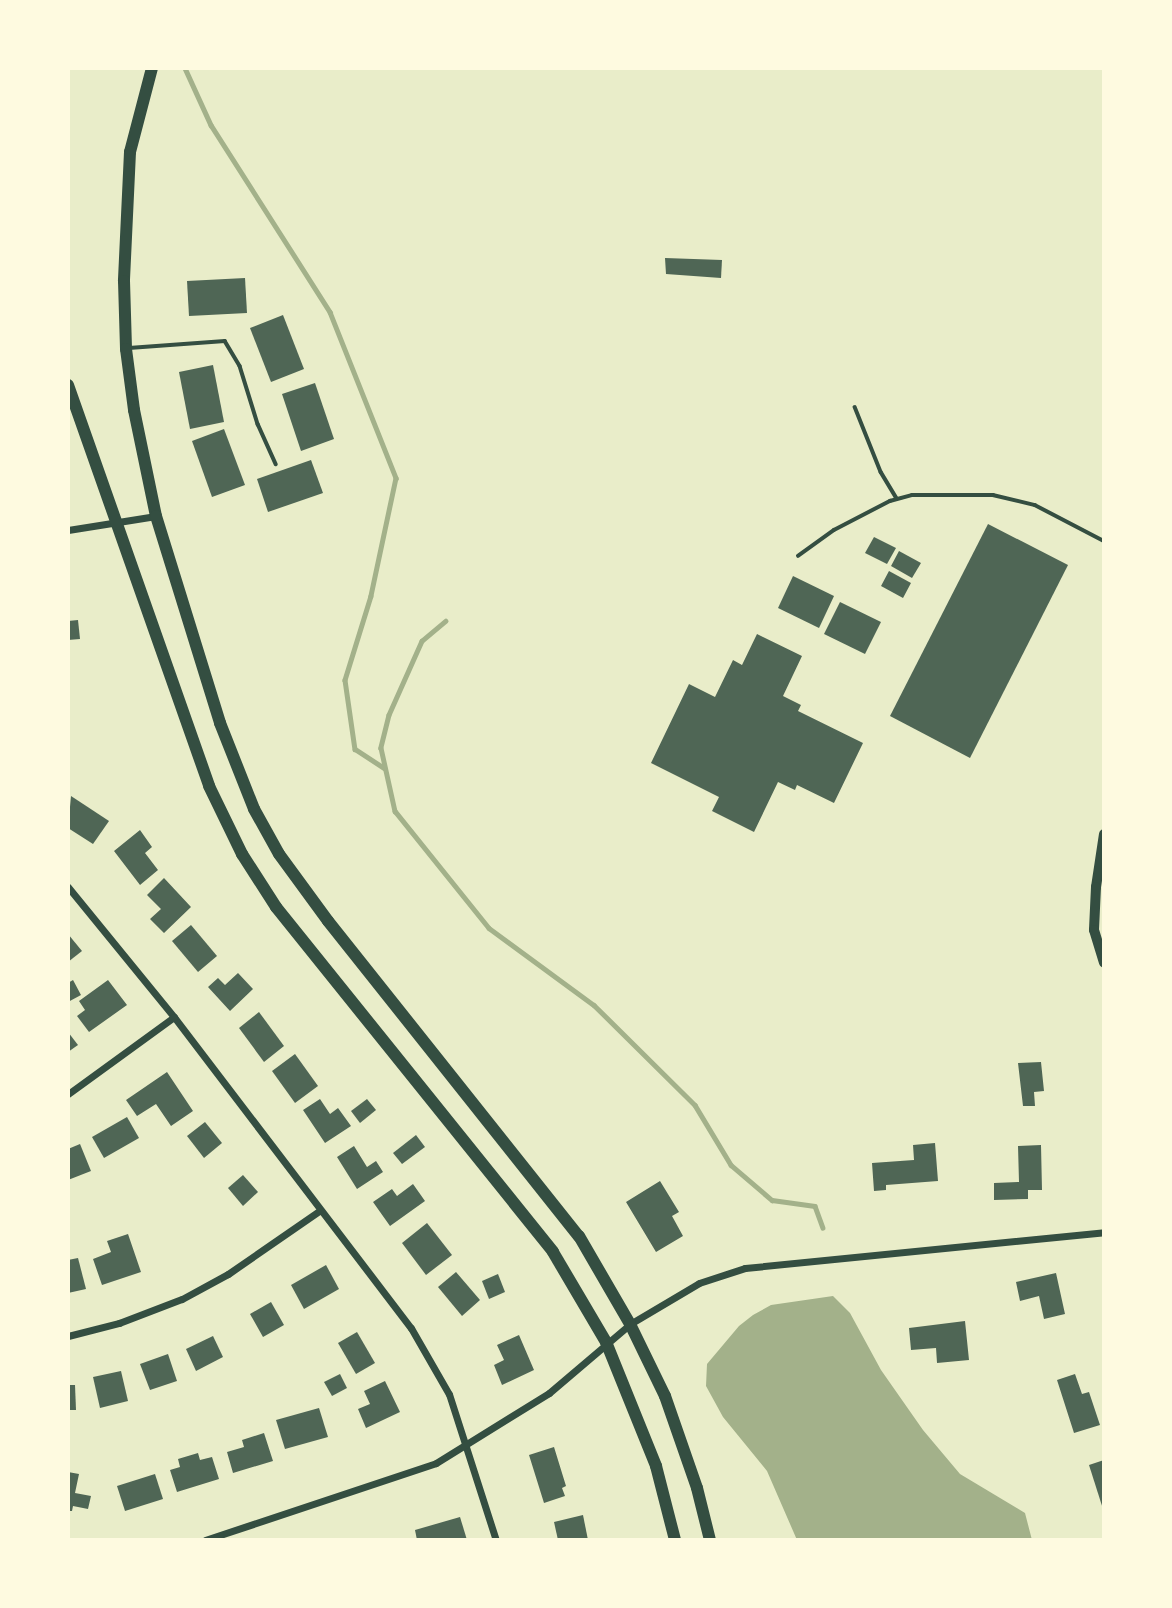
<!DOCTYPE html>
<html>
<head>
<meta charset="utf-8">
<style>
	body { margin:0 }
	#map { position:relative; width:1172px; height:1608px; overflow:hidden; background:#e9edc9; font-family:Georgia,serif }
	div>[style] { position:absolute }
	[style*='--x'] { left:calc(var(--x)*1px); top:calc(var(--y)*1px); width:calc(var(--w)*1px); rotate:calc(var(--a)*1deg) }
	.water>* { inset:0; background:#a3b18a }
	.stream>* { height:4.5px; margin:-2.25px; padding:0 2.25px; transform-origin:2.25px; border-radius:2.25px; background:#a3b18a }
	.building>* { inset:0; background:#4f6655 }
	.service>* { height:3.5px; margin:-1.75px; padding:0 1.75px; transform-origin:1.75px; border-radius:1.75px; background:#344e41 }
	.minor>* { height:7px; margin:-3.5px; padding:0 3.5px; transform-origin:3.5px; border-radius:3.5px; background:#344e41 }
	.tertiary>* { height:10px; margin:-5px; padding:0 5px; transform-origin:5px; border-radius:5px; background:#344e41 }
	.primary>* { height:12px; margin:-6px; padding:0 6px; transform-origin:6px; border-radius:6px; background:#344e41 }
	span { translate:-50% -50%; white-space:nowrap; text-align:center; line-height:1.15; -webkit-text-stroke:5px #fefae0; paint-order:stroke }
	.frame { position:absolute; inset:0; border:70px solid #fefae0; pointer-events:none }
</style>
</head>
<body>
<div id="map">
	<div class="water">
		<i style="clip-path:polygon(833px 1296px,850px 1313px,881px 1370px,923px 1430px,960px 1474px,1025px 1513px,1032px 1540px,797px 1540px,767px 1471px,723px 1417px,706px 1386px,707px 1364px,739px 1326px,753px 1315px,771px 1305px)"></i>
	</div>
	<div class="stream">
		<i style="--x:185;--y:68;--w:63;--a:65.5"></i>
		<i style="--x:211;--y:125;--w:222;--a:57.5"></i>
		<i style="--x:330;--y:312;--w:179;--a:68.3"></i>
		<i style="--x:396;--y:478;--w:121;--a:102"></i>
		<i style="--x:371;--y:596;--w:88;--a:107.2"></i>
		<i style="--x:345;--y:680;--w:70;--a:81.8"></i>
		<i style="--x:355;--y:749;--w:35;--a:33"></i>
		<i style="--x:446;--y:621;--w:31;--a:140"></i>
		<i style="--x:422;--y:641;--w:81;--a:114"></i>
		<i style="--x:389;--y:715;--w:34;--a:104"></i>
		<i style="--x:381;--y:748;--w:65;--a:77.5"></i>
		<i style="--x:395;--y:811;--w:150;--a:51.2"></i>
		<i style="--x:489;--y:928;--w:130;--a:36.3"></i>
		<i style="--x:594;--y:1005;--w:142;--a:44.7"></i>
		<i style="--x:695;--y:1105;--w:70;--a:59"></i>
		<i style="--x:731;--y:1165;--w:54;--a:40.5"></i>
		<i style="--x:772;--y:1200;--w:43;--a:7.9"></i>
		<i style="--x:815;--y:1206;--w:23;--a:70"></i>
	</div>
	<div class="building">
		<i style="clip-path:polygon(665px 258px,722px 260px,721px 278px,666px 274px)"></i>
		<i style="clip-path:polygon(245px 278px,247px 313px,189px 316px,187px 281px)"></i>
		<i style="clip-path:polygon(283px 315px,304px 369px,271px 382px,250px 328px)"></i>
		<i style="clip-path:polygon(213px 365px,224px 422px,190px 429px,179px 372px)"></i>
		<i style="clip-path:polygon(315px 383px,334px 439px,301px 451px,282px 394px)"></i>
		<i style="clip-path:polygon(224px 429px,245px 485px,212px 497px,192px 441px)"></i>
		<i style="clip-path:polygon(311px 460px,323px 493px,268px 512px,257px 479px)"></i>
		<i style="clip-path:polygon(988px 524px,1068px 565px,970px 758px,890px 716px)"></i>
		<i style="clip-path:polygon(874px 537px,896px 548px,887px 564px,865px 553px)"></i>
		<i style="clip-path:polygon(899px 551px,921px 563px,912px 578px,891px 566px)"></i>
		<i style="clip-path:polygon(889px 571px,911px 583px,903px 598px,881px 586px)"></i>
		<i style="clip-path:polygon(793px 576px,834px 596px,819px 628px,778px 608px)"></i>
		<i style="clip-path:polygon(840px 602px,881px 622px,865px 654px,824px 634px)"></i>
		<i style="clip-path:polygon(78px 620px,80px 639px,68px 640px,68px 621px)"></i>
		<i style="clip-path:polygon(757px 634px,802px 656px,783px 696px,801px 705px,798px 711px,863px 743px,834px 803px,797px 785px,795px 790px,778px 782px,754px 832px,712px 811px,719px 797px,651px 763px,689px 684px,715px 697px,733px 660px,742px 665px)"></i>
		<i style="clip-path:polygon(71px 796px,109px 821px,93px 844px,68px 828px)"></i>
		<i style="clip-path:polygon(140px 830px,152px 847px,145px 853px,158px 870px,140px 885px,114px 851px)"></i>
		<i style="clip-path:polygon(164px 878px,191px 907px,164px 933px,150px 919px,161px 909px,147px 895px)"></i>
		<i style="clip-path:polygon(191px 925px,217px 956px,198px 972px,172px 941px)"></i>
		<i style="clip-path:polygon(68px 934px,82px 951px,68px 962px)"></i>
		<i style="clip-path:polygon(238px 973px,253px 989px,230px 1011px,208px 987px,218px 978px,225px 985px)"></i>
		<i style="clip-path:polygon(73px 980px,81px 995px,68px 1002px,68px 983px)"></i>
		<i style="clip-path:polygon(108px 980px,127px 1005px,89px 1032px,77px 1016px,85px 1010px,79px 1001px)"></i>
		<i style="clip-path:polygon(259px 1012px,284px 1046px,264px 1062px,239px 1028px)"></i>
		<i style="clip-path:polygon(68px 1032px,78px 1045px,68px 1052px)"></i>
		<i style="clip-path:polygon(295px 1054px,318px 1086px,295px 1103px,272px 1071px)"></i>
		<i style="clip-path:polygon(1041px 1062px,1044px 1091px,1034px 1092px,1035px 1106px,1023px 1106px,1018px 1063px)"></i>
		<i style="clip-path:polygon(167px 1072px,193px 1111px,171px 1126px,156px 1104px,137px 1116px,126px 1100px)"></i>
		<i style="clip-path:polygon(320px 1099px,330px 1114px,338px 1108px,351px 1126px,325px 1143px,303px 1110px)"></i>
		<i style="clip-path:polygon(367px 1099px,376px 1110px,360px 1123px,351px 1111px)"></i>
		<i style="clip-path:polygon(127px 1117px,139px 1138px,104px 1158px,92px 1137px)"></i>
		<i style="clip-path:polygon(205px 1122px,222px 1143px,204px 1158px,187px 1136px)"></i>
		<i style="clip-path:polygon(416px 1135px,425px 1147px,402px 1164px,393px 1153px)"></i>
		<i style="clip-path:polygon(935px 1143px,938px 1181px,886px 1185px,886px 1190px,874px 1191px,872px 1163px,914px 1160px,913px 1145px)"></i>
		<i style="clip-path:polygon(80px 1144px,91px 1171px,68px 1180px,68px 1149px)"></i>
		<i style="clip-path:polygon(1041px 1145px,1042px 1190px,1028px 1190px,1028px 1199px,994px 1200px,994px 1183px,1019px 1182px,1018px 1146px)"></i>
		<i style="clip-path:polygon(354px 1146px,367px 1167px,376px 1161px,383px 1172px,357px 1189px,337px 1157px)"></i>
		<i style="clip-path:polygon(243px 1175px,258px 1192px,243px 1206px,228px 1188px)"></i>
		<i style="clip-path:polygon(660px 1181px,679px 1212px,672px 1216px,683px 1236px,656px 1252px,626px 1202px)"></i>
		<i style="clip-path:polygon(413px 1184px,425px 1201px,390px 1226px,373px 1202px,392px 1189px,397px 1196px)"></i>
		<i style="clip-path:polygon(427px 1223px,452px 1255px,426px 1275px,402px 1243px)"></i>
		<i style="clip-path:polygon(128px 1234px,141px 1272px,102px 1285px,93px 1259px,111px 1252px,107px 1241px)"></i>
		<i style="clip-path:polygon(78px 1258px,86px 1289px,68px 1293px,68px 1260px)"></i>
		<i style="clip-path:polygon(326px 1265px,339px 1289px,304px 1309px,291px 1285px)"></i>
		<i style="clip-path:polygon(456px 1272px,480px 1300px,462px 1316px,438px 1287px)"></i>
		<i style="clip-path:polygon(1056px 1273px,1065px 1314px,1044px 1319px,1039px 1296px,1020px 1301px,1016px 1282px)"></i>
		<i style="clip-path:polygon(498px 1274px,505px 1292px,489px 1299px,482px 1281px)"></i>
		<i style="clip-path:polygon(271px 1302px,284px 1325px,263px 1337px,250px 1314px)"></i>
		<i style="clip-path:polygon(965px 1321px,969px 1360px,937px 1363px,936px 1348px,911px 1350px,909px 1328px)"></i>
		<i style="clip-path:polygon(357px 1332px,375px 1363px,356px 1374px,338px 1343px)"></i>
		<i style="clip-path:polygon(519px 1335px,534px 1370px,502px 1385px,494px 1365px,504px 1360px,497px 1345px)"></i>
		<i style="clip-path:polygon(213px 1336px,223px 1357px,196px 1371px,186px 1349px)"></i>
		<i style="clip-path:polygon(168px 1354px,177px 1381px,150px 1390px,140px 1364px)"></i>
		<i style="clip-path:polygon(121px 1371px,128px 1401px,100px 1408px,93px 1377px)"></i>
		<i style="clip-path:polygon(340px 1374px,347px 1388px,332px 1396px,324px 1382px)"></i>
		<i style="clip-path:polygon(1075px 1374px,1082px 1394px,1089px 1392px,1100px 1425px,1074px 1433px,1057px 1380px)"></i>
		<i style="clip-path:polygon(385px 1381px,400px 1412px,366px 1428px,358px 1409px,370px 1404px,364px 1391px)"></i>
		<i style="clip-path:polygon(68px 1385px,75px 1385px,76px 1410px,68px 1410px)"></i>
		<i style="clip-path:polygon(319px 1408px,328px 1437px,285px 1449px,276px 1420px)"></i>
		<i style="clip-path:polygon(264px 1433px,273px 1461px,233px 1473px,227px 1452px,244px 1447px,242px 1440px)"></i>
		<i style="clip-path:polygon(554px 1447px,566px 1486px,562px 1488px,565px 1496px,544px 1503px,529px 1455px)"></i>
		<i style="clip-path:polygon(198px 1453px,200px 1460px,212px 1457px,219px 1479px,177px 1492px,170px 1470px,180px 1467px,178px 1459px)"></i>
		<i style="clip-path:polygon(1104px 1460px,1104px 1509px,1103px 1509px,1089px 1465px)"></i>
		<i style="clip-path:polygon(68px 1472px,79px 1474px,75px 1493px,91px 1496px,88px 1509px,73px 1506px,72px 1511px,68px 1511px)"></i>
		<i style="clip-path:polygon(155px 1474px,163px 1499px,125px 1511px,117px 1486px)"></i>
		<i style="clip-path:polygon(583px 1515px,588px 1540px,558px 1540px,554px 1522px)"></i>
		<i style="clip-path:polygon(460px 1517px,467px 1540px,417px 1540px,415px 1530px)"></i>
	</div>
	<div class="service">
		<i style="--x:129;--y:348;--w:96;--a:-4.2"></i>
		<i style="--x:225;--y:341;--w:29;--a:59"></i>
		<i style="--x:240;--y:366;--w:61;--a:72.8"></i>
		<i style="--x:258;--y:424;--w:44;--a:65.8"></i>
		<i style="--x:855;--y:407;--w:70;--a:68.2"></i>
		<i style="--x:881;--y:472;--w:31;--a:59"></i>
		<i style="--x:798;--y:556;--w:44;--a:-35.8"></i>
		<i style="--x:834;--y:530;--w:63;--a:-27.4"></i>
		<i style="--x:890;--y:501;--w:23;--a:-15"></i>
		<i style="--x:912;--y:495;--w:81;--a:0"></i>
		<i style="--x:993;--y:495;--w:43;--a:13.4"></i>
		<i style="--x:1035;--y:505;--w:78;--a:27.6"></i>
	</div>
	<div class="minor">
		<i style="--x:68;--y:530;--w:89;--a:-9"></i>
		<i style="--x:68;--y:887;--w:168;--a:50.8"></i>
		<i style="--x:174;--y:1017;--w:391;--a:52.7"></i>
		<i style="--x:411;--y:1328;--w:76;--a:60.1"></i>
		<i style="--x:449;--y:1394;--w:153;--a:72.2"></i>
		<i style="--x:68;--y:1094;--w:131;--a:-36"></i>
		<i style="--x:68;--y:1336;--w:53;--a:-14.3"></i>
		<i style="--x:119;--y:1323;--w:67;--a:-20.9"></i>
		<i style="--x:182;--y:1299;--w:52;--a:-28.5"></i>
		<i style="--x:228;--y:1274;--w:111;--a:-34.7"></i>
		<i style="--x:205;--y:1540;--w:243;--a:-18.4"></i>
		<i style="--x:436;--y:1463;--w:133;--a:-31.8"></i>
		<i style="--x:549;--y:1393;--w:106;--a:-40.4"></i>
		<i style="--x:630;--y:1324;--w:80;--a:-30.7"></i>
		<i style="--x:699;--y:1283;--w:48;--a:-18.1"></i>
		<i style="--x:745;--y:1268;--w:361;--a:-5.7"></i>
	</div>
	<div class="tertiary">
		<i style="--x:1104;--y:834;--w:54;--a:98.6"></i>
		<i style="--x:1096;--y:887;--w:43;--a:92.7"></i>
		<i style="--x:1094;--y:930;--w:34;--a:73"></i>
	</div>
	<div class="primary">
		<i style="--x:152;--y:68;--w:87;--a:104.7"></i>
		<i style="--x:130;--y:152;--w:129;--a:92.7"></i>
		<i style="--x:124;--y:281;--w:68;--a:88.3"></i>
		<i style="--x:126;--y:349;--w:62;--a:82.5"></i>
		<i style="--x:134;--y:410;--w:108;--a:78.3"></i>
		<i style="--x:156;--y:516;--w:217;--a:72.8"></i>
		<i style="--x:220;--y:723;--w:92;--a:68.4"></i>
		<i style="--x:254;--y:809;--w:51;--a:60.9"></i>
		<i style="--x:279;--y:854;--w:83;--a:53.8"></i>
		<i style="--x:328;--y:921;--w:403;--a:51.5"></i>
		<i style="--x:579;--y:1236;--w:102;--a:59.9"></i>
		<i style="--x:630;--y:1324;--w:80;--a:64.1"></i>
		<i style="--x:665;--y:1396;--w:97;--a:70.8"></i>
		<i style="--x:697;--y:1488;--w:54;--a:76"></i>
		<i style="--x:68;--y:385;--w:425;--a:70.6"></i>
		<i style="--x:209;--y:786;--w:76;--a:64.1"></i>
		<i style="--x:242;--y:854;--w:63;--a:57.3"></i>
		<i style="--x:276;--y:907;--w:442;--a:51.2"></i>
		<i style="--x:553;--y:1252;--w:104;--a:59.5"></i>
		<i style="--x:606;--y:1342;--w:134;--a:68"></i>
		<i style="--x:656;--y:1466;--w:76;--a:75.6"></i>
	</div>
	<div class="frame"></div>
</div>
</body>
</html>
